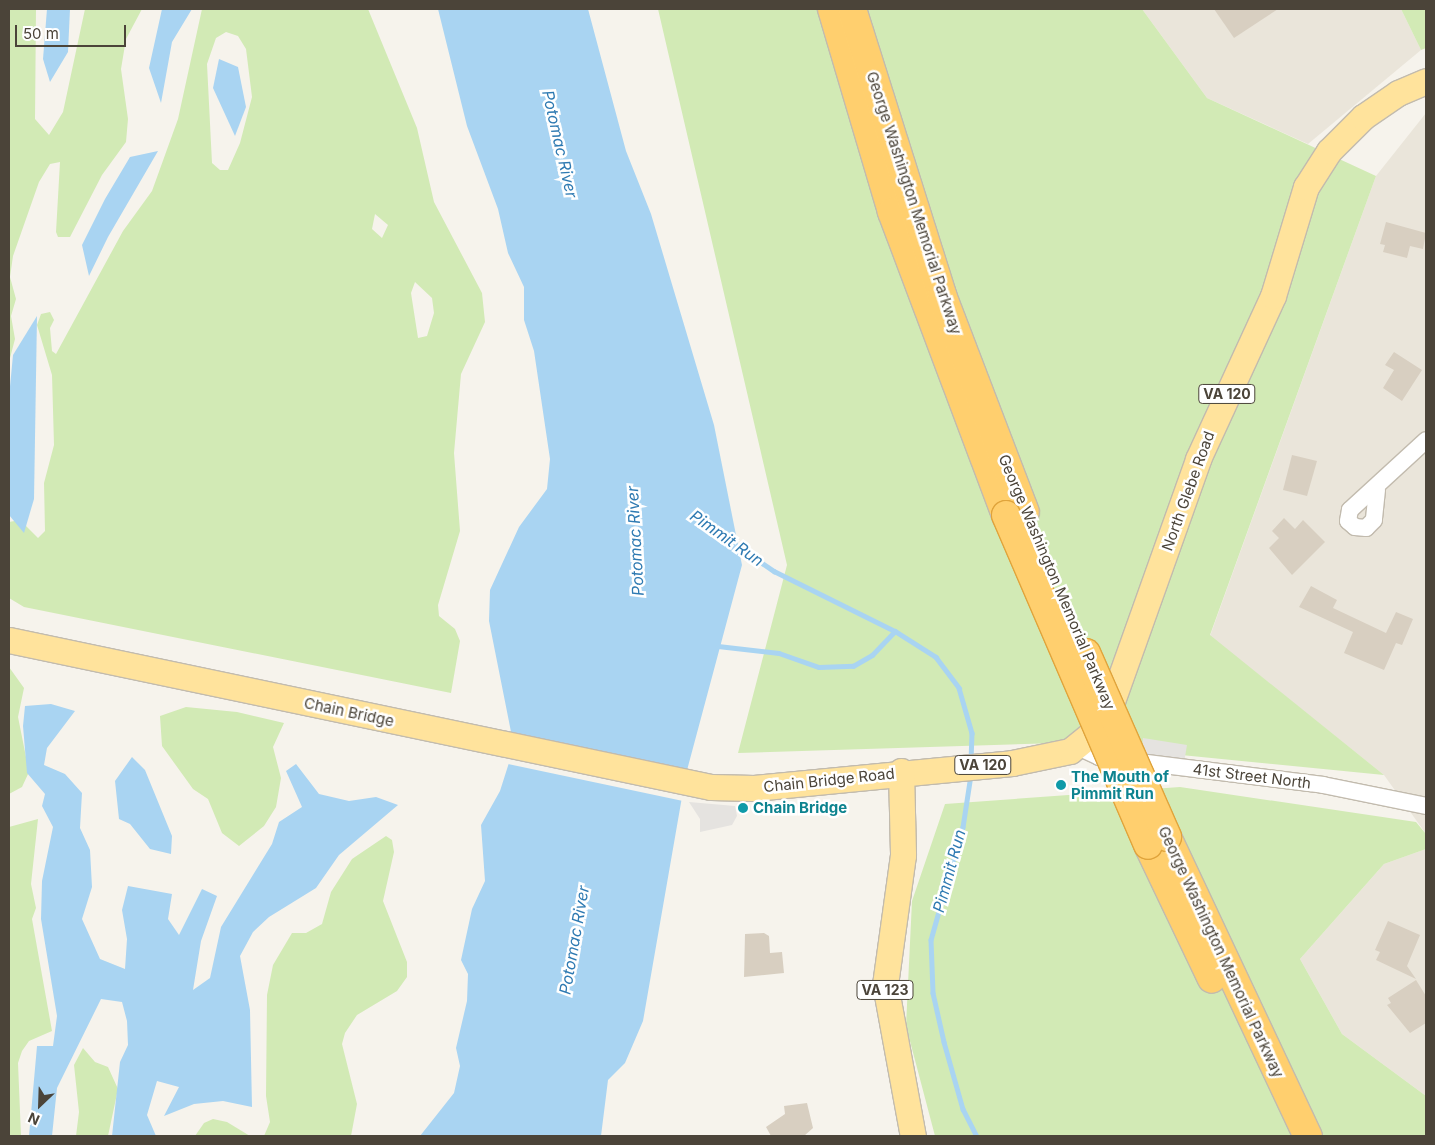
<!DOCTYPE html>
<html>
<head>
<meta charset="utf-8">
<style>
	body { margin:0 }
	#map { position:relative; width:1435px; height:1145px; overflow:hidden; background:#f6f3ec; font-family:Inter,sans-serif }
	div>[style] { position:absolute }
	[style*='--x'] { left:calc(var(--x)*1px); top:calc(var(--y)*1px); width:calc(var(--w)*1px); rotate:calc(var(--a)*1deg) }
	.residential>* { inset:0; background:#eae5da }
	.green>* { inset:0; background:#d2eab5 }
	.parking>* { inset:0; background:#e5e3e0 }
	.water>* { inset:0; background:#a9d4f2 }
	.pier>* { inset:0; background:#f6f3ec }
	.stream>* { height:4.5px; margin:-2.25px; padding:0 2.25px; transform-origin:2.25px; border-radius:2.25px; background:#a9d4f2 }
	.building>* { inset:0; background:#d8cfc1 }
	.roads { filter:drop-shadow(1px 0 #c2bbae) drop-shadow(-1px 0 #c2bbae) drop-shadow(0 1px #c2bbae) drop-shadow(0 -1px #c2bbae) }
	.street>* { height:16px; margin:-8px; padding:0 8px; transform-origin:8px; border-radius:8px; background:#fff }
	.primary>* { height:25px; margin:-12.5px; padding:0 12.5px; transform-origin:12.5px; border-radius:12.5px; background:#ffe39c }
	.highway>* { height:28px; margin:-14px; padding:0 14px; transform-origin:14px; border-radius:14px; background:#ffcf6e }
	.bridges { filter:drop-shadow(1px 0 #e0a43c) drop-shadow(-1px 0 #e0a43c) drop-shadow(0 1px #e0a43c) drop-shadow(0 -1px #e0a43c) }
	.highway-bridge>* { height:28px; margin:-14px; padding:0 14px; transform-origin:14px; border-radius:14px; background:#ffcf6e }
	.dots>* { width:14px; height:14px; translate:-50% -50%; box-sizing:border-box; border:2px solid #fff; border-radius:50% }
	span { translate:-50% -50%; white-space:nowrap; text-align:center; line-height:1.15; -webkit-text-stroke:5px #fff; paint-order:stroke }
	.shield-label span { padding:1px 4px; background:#fff; border:1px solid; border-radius:4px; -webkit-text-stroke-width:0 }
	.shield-label { font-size:14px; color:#4b4439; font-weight:700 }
	.street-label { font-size:15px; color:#4b4439 }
	.culture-label { font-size:15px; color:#0d838f; font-weight:700 }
	.left { translate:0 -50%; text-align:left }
	.water-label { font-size:16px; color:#2e7ab2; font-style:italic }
	.frame { position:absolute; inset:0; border:10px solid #4b4439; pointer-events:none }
	.north { position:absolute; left:15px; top:1080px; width:50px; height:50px; -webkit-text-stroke:4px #fff; paint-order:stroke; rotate:204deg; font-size:14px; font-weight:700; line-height:20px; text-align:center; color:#4b4439 }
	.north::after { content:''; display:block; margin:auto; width:18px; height:22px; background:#4b4439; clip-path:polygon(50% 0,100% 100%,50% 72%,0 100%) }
	.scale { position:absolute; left:15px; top:25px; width:111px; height:22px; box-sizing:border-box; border:2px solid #4b4439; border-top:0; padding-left:6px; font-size:15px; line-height:18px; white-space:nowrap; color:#4b4439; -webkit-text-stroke:4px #fff; paint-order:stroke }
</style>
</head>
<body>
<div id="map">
	<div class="residential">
		<i style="clip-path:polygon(1142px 9px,1401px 9px,1421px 50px,1308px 144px,1207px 98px)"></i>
		<i style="clip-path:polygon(1426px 113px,1426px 834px,1384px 775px,1210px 636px,1376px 176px)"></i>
		<i style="clip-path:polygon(1426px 849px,1426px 1096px,1342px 1034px,1300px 959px,1384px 864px)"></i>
	</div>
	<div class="green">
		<i style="clip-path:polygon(9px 9px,36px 9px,35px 119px,49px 135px,63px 112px,85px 9px,142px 9px,126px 39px,121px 69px,128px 119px,126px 142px,102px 175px,70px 237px,58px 237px,56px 232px,60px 162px,50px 164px,39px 182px,13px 256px,10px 277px,16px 299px,11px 316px,15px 339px,9px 362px)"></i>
		<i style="clip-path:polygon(evenodd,202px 9px,368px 9px,417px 128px,434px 202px,482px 293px,485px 322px,461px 374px,454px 453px,460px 531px,438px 605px,439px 616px,455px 629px,460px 641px,451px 693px,24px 607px,9px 598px,9px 522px,20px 520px,38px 538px,45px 531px,44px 483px,54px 445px,52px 375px,37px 325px,41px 314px,50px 312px,54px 320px,50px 328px,52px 351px,56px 354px,123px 231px,152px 191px,178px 119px,202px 9px,226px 32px,238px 36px,246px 49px,252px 97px,240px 143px,228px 170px,220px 170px,212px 163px,207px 64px,216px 38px,226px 32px,202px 9px,375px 214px,388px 225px,382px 238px,372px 229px,375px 214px,202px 9px,415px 282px,432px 298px,434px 313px,427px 336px,418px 338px,411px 293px,415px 282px)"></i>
		<i style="clip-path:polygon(658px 9px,1142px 9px,1207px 98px,1376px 176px,1210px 635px,1384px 775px,1060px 743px,738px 753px,787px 565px)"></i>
		<i style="clip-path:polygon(1401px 9px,1426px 9px,1426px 48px,1421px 50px)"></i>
		<i style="clip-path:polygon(9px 667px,24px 688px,18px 717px,29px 772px,22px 787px,9px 794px)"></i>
		<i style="clip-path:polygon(186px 707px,237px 712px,284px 723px,273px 747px,281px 778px,276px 807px,264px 826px,239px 846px,222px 833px,208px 799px,193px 789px,162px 746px,160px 716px)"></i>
		<i style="clip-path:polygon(1180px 787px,1416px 822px,1426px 834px,1426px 849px,1384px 864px,1300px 959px,1342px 1034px,1426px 1096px,1426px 1136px,935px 1136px,906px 1026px,912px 901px,945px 804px)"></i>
		<i style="clip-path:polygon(38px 819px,31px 884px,36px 908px,32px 919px,52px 1031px,29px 1041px,22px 1051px,18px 1063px,21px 1136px,9px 1136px,9px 827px)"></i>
		<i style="clip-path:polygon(386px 836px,392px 840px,394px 852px,383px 901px,407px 962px,407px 977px,397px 991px,357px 1015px,345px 1033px,342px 1044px,357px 1104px,351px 1136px,264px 1136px,270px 1122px,266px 1096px,267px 995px,273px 965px,292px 933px,306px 933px,322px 924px,331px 892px,352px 859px)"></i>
		<i style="clip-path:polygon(83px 1048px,95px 1062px,108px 1067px,118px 1089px,108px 1136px,76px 1136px,79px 1112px,74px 1065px)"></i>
		<i style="clip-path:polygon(213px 1119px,227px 1122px,250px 1136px,195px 1136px,204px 1123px)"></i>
	</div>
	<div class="parking">
		<i style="clip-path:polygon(1143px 738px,1187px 745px,1184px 763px,1141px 756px)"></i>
		<i style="clip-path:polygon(689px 802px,735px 806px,737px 816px,732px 825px,700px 832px,700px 819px)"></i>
	</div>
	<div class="water">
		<i style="clip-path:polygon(47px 9px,70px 9px,68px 52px,50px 82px,43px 59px)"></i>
		<i style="clip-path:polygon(162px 9px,192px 9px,172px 42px,161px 103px,149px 68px)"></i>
		<i style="clip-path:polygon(438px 9px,588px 9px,626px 151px,651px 214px,714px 425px,742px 565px,686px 774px,643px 1021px,625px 1063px,608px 1080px,601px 1136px,420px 1136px,454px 1093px,460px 1066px,456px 1048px,467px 1001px,468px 974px,461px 960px,472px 909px,485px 881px,481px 825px,500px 791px,514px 747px,489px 621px,490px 590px,519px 527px,547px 489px,550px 459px,534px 351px,524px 320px,524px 287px,508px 253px,498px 209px,467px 126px)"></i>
		<i style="clip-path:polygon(219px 59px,238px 67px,246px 107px,235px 136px,213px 88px)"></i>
		<i style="clip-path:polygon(158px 151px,108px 237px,89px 276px,82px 245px,105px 199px,130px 157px)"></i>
		<i style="clip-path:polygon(37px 316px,34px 499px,24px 533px,9px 515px,9px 397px,13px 355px)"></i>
		<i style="clip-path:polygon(51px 704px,75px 711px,47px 748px,44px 765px,65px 774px,82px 793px,80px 828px,90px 850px,92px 887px,82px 919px,100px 959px,125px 969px,127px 939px,122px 910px,128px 886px,172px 894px,168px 919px,179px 935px,202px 889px,217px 896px,201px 941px,193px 990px,210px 978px,221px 927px,272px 844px,279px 822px,302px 807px,286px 771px,296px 764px,319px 794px,349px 801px,376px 797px,398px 805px,339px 855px,316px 888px,269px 917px,253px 932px,240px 956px,250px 1010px,252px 1107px,223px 1101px,194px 1104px,164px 1116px,179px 1087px,157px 1081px,147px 1115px,156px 1136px,112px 1136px,120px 1062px,128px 1045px,127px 1021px,122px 1002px,101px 999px,57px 1088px,52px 1136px,29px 1136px,37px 1046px,53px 1046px,57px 1016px,41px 919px,42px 881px,53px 827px,42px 806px,45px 794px,27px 773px,23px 726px,25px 706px)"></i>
		<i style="clip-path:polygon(132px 757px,145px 770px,172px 836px,171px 854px,150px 849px,130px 824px,119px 819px,115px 781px)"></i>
	</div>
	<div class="pier">
		<i style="clip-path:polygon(512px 747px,688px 775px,683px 801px,508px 764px)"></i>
	</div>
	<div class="stream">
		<i style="--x:731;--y:542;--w:52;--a:34"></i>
		<i style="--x:774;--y:571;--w:135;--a:26.4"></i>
		<i style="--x:895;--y:631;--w:49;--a:32.4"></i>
		<i style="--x:936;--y:657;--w:39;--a:53"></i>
		<i style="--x:959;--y:688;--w:47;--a:73.9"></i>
		<i style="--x:972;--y:733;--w:27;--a:92"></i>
		<i style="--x:718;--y:646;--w:61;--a:6.5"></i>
		<i style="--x:779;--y:653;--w:42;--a:19.3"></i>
		<i style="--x:819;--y:667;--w:34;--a:-2"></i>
		<i style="--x:853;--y:666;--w:22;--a:-30"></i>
		<i style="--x:872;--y:655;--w:33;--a:-46"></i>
		<i style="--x:971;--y:775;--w:53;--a:98.7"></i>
		<i style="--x:963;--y:827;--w:117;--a:105.8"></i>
		<i style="--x:931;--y:940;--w:53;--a:87.8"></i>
		<i style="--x:933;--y:993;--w:50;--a:77.3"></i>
		<i style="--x:944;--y:1042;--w:70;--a:74.2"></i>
		<i style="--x:963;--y:1109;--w:30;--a:63"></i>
	</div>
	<div class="building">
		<i style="clip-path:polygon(1214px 9px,1278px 9px,1234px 38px)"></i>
		<i style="clip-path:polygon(1386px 222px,1426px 233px,1423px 249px,1410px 246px,1407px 258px,1383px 252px,1385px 245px,1380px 244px)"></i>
		<i style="clip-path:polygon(1394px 352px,1422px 370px,1402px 401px,1383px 388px,1394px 370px,1385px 365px)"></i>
		<i style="clip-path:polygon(1292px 455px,1317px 461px,1307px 496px,1283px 490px)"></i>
		<i style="clip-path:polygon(1284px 518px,1295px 529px,1303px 520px,1325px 542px,1292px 575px,1269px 548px,1279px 538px,1272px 531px)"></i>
		<i style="clip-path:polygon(1311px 586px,1337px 600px,1333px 608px,1386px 633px,1396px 612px,1413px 619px,1402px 645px,1396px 643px,1384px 670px,1344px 653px,1353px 632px,1299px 607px)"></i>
		<i style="clip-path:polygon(1388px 921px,1420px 935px,1407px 966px,1416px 979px,1376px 960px,1380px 952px,1375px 950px)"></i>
		<i style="clip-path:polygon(764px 933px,769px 936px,770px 953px,782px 952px,784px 973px,744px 977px,745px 934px)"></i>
		<i style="clip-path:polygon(1416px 980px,1426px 996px,1426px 1023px,1410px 1033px,1387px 1005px,1391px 1003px,1388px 998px)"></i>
		<i style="clip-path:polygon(807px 1103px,813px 1128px,804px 1136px,771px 1136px,766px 1127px,785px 1114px,784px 1106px)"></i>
	</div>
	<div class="roads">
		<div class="street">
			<i style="--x:1377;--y:490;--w:30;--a:96"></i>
			<i style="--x:1374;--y:520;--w:11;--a:135"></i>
			<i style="--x:1366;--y:528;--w:11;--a:-175"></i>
			<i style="--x:1355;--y:527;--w:9;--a:-139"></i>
			<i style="--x:1348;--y:521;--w:11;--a:-80"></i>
			<i style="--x:1350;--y:510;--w:103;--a:-42.6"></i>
			<i style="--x:1078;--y:747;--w:23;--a:25"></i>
			<i style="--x:1099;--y:757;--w:226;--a:7.1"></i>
			<i style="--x:1323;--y:785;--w:105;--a:11.5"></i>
		</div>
		<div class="primary">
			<i style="--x:9;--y:640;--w:717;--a:11.83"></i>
			<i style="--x:711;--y:787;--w:43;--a:1.3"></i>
			<i style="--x:754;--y:788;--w:259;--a:-5.5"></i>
			<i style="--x:1012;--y:763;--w:59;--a:-11.7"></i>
			<i style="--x:1070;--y:751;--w:33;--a:-39"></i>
			<i style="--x:1096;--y:730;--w:30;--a:-60"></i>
			<i style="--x:1111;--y:704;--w:260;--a:-70.4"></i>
			<i style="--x:1198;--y:459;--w:179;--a:-65.3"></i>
			<i style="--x:1273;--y:296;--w:114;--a:-73.2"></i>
			<i style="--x:1306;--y:187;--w:43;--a:-57.4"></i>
			<i style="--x:1329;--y:151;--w:48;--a:-45"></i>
			<i style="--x:1363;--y:117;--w:42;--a:-34.4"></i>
			<i style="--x:1398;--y:93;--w:30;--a:-23"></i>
			<i style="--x:901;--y:771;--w:84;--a:88.6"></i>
			<i style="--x:903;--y:855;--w:130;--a:97.9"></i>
			<i style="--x:885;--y:984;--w:155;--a:79.6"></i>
		</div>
		<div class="highway">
			<i style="--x:832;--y:9;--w:212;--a:73.5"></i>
			<i style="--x:892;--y:212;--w:324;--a:69.4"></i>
			<i style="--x:852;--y:9;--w:300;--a:72.5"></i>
			<i style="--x:942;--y:295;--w:232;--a:69.1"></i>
			<i style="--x:1167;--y:837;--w:331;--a:64.8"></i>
			<i style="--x:1148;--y:845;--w:148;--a:64.5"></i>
		</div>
	</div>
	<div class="bridges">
		<div class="highway-bridge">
			<i style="--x:1006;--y:515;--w:359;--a:66.7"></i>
			<i style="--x:1086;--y:653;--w:201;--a:66.2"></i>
		</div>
	</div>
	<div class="dots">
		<i style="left:1061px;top:785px;background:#0f9aa8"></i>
		<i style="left:743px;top:808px;background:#0f9aa8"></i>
	</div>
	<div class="shield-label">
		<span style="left:1227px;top:394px">VA 120</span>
		<span style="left:983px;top:765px">VA 120</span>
		<span style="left:885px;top:990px">VA 123</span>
	</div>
	<div class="street-label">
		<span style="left:914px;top:203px;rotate:72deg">George Washington Memorial Parkway</span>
		<span style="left:1188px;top:491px;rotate:-70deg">North Glebe Road</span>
		<span style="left:1057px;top:582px;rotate:67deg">George Washington Memorial Parkway</span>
		<span style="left:349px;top:712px;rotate:12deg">Chain Bridge</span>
		<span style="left:1252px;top:776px;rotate:7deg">41st Street North</span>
		<span style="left:829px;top:780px;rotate:-6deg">Chain Bridge Road</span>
		<span style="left:1221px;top:952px;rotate:65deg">George Washington Memorial Parkway</span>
	</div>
	<div class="culture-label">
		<span class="left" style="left:1071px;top:785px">The Mouth of<br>Pimmit Run</span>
		<span class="left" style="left:753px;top:808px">Chain Bridge</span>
	</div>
	<div class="water-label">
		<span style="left:560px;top:144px;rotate:77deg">Potomac River</span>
		<span style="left:727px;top:538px;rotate:35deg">Pimmit Run</span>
		<span style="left:635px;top:541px;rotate:-93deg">Potomac River</span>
		<span style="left:949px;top:871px;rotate:-75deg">Pimmit Run</span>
		<span style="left:574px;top:940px;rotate:-80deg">Potomac River</span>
	</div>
	<div class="frame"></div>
	<div class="north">N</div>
	<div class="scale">50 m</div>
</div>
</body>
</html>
